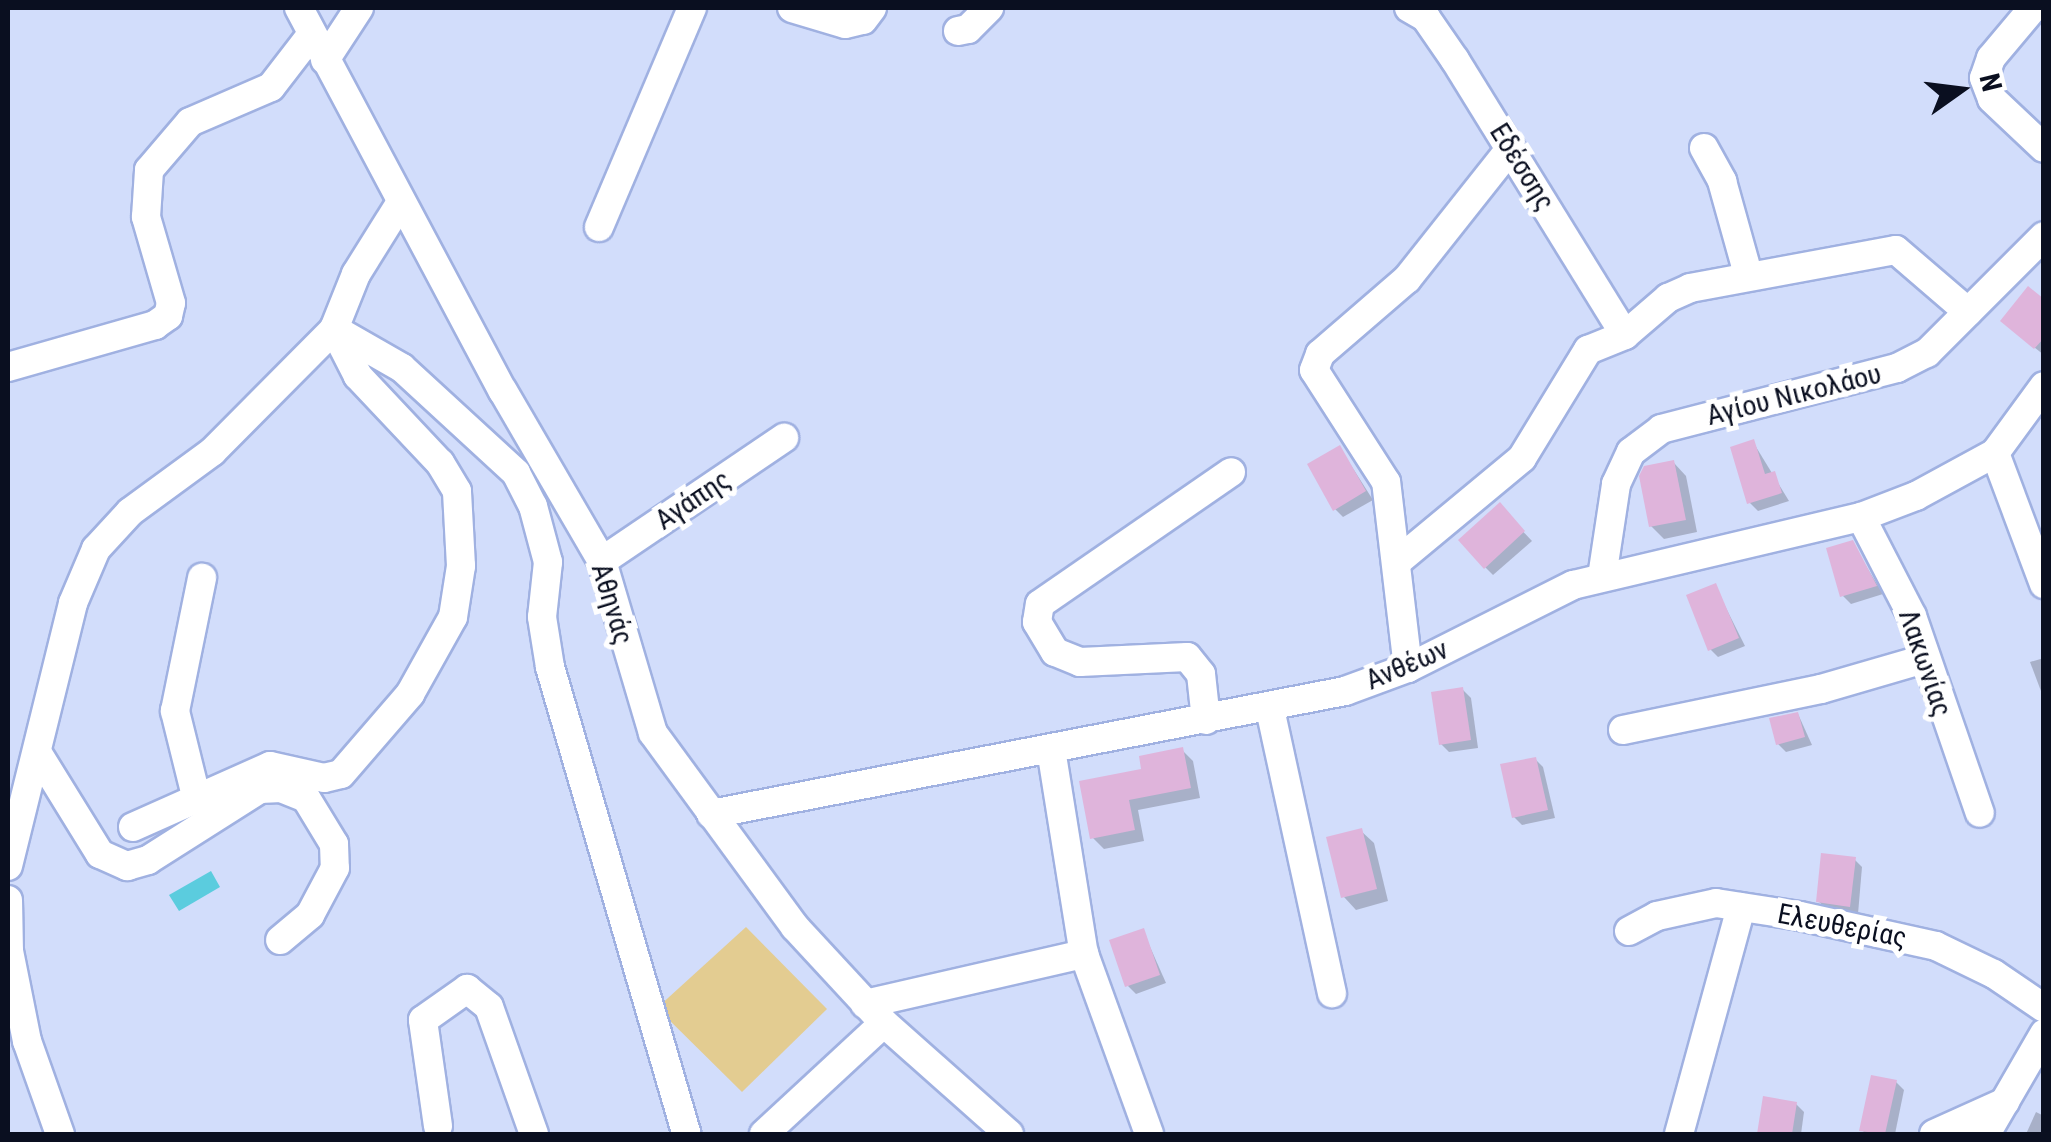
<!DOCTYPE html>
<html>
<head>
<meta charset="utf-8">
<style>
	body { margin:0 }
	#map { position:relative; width:2051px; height:1142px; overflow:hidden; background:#d2ddfb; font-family:"Roboto Condensed",sans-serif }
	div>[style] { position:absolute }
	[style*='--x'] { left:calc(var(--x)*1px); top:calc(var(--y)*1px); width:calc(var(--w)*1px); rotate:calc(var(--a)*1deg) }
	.green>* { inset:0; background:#e3cc91 }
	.water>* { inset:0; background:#5bccde }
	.shadow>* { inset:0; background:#0003 }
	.building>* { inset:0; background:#dfb4db }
	.roads { filter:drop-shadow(2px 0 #a0b1e1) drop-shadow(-2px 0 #a0b1e1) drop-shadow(0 2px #a0b1e1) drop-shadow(0 -2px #a0b1e1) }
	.minor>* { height:28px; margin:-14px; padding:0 14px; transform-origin:14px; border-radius:14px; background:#fff }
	span { translate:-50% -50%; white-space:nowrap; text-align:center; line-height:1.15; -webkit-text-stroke:10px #fff; paint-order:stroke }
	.street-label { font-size:28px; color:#0a0f20 }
	.frame { position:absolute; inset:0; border:10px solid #0a0f20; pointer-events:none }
	.north { position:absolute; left:1911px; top:40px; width:100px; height:100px; -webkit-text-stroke:8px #fff; paint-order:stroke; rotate:76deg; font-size:28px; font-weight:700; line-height:40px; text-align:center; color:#0a0f20 }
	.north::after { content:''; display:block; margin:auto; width:35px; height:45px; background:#0a0f20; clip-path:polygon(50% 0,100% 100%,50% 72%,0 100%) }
</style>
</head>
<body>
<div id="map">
	<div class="green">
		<i style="clip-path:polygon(746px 927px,827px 1009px,742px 1092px,657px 1008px)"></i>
	</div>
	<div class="water">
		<i style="clip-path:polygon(211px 871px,220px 887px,179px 911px,169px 895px)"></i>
	</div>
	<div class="shadow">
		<i style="clip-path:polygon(2044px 302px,2044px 355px,2011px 329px)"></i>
		<i style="clip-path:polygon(1753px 442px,1789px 501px,1758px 511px,1750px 503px)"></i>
		<i style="clip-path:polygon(1340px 448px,1373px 500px,1343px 517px,1335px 509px)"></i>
		<i style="clip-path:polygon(1674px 463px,1686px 476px,1697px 532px,1664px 539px,1651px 526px)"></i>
		<i style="clip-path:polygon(1499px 506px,1532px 541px,1493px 575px,1485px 567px)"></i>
		<i style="clip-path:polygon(1852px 543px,1883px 594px,1851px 604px,1843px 596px)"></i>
		<i style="clip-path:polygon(1715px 586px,1745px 646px,1718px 657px,1710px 649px)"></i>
		<i style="clip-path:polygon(2044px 658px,2044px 699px,2030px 662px)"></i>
		<i style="clip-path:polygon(1463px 690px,1471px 698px,1478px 748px,1449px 752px,1441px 744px)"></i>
		<i style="clip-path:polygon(1798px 714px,1812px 745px,1786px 752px,1778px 744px)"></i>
		<i style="clip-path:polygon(1182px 750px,1193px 761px,1200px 798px,1138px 810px,1144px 841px,1104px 849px,1093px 838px,1144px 771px)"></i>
		<i style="clip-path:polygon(1535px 759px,1543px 767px,1555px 818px,1522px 825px,1514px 817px)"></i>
		<i style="clip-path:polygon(1361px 831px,1374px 843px,1388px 901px,1356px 910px,1344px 897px)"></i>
		<i style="clip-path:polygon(1854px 859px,1862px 867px,1858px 914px,1827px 909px,1818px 901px)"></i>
		<i style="clip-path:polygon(1143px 931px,1166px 983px,1136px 994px,1128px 986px)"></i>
		<i style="clip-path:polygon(1896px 1082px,1904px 1090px,1895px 1134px,1866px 1134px,1862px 1130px)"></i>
		<i style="clip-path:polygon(1766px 1099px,1796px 1104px,1804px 1112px,1801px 1134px,1760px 1134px)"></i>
		<i style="clip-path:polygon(2036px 1112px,2044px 1116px,2044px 1134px,2026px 1134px)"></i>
	</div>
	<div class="building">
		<i style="clip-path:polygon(2028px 286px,2044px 299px,2044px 338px,2034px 349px,2000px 321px)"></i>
		<i style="clip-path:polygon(1754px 439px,1765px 474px,1775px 471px,1782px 493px,1747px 504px,1730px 447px)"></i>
		<i style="clip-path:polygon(1340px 445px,1366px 491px,1333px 511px,1307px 464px)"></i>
		<i style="clip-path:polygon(1674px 460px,1686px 520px,1649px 527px,1639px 476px,1644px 466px)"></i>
		<i style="clip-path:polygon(1500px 502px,1525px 531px,1484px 569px,1458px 540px)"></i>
		<i style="clip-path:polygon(1853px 540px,1877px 586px,1840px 597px,1826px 548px)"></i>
		<i style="clip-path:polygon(1716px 583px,1739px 638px,1708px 651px,1686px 595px)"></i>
		<i style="clip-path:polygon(1463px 687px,1471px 740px,1439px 745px,1431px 692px)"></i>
		<i style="clip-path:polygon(1798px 712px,1805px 737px,1776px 745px,1769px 718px)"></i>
		<i style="clip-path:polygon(1183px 747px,1191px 788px,1129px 800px,1135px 830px,1090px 839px,1079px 781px,1141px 769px,1139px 756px)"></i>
		<i style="clip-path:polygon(1536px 757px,1548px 810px,1512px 818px,1500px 764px)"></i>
		<i style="clip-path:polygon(1362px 828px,1377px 889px,1341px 898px,1326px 837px)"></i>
		<i style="clip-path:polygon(1821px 853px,1856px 857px,1850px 907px,1816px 902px)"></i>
		<i style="clip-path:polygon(1144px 928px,1160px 975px,1125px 987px,1109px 940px)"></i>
		<i style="clip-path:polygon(1871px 1075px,1897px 1080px,1885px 1134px,1859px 1131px)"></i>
		<i style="clip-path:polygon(1763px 1096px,1797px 1102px,1792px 1134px,1757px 1134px)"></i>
	</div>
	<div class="roads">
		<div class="minor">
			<i style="--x:299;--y:8;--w:434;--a:62"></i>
			<i style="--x:503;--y:391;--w:197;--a:59.8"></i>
			<i style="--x:602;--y:561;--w:179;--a:73.5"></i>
			<i style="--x:653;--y:733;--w:240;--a:53.8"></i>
			<i style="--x:795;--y:927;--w:131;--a:47.2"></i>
			<i style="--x:884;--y:1023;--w:167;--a:41.6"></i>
			<i style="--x:792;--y:8;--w:55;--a:16.8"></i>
			<i style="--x:845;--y:24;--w:18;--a:-13"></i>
			<i style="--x:863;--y:20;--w:15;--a:-53"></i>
			<i style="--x:1409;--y:8;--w:20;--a:30"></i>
			<i style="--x:1426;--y:18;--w:51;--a:55.4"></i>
			<i style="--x:1455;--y:60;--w:323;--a:58.3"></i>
			<i style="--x:2033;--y:8;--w:65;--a:130"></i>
			<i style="--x:1991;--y:58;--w:21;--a:109"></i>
			<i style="--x:1984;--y:78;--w:22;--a:69"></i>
			<i style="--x:1992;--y:99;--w:71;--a:43.3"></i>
			<i style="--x:958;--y:31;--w:10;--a:-11"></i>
			<i style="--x:968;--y:29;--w:30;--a:-45"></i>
			<i style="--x:325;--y:60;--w:62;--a:-56.8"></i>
			<i style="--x:1704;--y:148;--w:38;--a:61"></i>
			<i style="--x:1722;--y:181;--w:97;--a:74.4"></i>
			<i style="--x:599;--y:227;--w:238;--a:-67"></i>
			<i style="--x:8;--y:367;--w:153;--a:-15.9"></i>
			<i style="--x:155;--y:325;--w:16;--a:-35"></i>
			<i style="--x:168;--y:316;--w:13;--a:-77"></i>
			<i style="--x:171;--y:303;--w:90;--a:-106.2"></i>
			<i style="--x:146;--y:217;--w:47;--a:-86.3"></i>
			<i style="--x:149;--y:170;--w:63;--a:-49.5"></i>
			<i style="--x:190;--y:122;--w:88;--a:-23.4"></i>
			<i style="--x:271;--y:87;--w:66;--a:-52.4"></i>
			<i style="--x:1995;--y:453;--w:140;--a:69.5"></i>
			<i style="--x:1861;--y:517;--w:111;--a:62.7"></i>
			<i style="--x:1912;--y:616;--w:208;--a:71"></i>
			<i style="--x:602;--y:561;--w:220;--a:-34.1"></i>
			<i style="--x:1398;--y:561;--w:161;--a:-39.7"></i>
			<i style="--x:1522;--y:458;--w:127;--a:-58.6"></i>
			<i style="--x:1588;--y:350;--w:40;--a:-22"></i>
			<i style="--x:1625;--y:335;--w:57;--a:-40.7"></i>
			<i style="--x:1668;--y:298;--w:24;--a:-24"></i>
			<i style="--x:1690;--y:288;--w:209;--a:-10.5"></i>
			<i style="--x:1896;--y:250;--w:95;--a:40.7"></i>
			<i style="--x:1602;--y:577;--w:94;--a:-81.4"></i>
			<i style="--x:1616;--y:484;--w:35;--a:-65"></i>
			<i style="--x:1631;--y:452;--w:38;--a:-37"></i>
			<i style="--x:1661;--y:429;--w:244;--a:-14.5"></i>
			<i style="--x:1897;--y:368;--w:34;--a:-27"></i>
			<i style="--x:1927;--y:353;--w:165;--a:-45"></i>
			<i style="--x:1408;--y:668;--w:187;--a:-96.7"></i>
			<i style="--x:1386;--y:482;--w:133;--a:-122.7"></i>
			<i style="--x:1314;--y:370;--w:17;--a:-69"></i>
			<i style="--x:1320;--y:354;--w:115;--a:-40.8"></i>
			<i style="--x:1407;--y:279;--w:167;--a:-51.6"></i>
			<i style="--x:1270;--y:709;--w:291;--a:77.7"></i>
			<i style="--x:1206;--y:720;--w:46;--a:-96.2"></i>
			<i style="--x:1201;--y:674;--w:22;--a:-129"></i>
			<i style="--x:1187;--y:657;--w:107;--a:177.3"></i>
			<i style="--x:1080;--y:662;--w:27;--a:-158"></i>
			<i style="--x:1055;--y:652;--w:35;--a:-121"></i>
			<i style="--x:1037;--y:622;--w:18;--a:-81"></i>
			<i style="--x:1040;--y:604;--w:232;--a:-34.6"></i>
			<i style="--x:1623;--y:730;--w:202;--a:-11.7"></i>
			<i style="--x:1821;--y:689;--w:107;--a:-16.2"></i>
			<i style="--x:1051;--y:749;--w:208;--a:80.9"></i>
			<i style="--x:1084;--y:954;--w:191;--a:70.1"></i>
			<i style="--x:37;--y:752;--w:120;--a:58.3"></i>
			<i style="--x:100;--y:854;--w:30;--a:24"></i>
			<i style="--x:127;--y:866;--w:22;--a:-16"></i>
			<i style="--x:148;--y:860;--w:133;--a:-32.4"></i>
			<i style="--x:260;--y:789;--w:21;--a:-3"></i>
			<i style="--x:281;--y:788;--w:27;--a:22"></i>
			<i style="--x:306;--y:798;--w:54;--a:58.7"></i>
			<i style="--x:334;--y:844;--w:24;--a:88"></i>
			<i style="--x:335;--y:868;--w:53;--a:118"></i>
			<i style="--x:310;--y:915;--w:39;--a:140"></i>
			<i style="--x:196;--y:796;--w:88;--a:-103.9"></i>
			<i style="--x:175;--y:711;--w:136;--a:-78.5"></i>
			<i style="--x:711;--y:814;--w:646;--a:-10.98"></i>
			<i style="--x:1345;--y:691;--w:67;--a:-20.1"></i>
			<i style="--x:1408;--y:668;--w:185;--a:-26.7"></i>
			<i style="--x:1573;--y:585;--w:296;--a:-13.3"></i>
			<i style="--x:1861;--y:517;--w:59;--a:-20.9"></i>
			<i style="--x:1916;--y:496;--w:90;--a:-28.6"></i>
			<i style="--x:1995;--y:453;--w:83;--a:-53.8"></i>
			<i style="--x:133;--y:827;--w:150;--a:-24"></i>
			<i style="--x:270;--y:766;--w:55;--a:12.5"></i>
			<i style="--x:324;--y:778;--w:17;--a:-13"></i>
			<i style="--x:341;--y:774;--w:106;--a:-49.2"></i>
			<i style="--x:410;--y:694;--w:88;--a:-60.8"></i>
			<i style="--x:453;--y:617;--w:52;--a:-81.1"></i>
			<i style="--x:461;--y:566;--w:75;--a:-93.1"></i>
			<i style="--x:457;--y:491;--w:33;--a:-121"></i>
			<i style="--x:440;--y:463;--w:120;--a:-133.3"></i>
			<i style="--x:358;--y:376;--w:53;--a:-117.1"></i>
			<i style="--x:334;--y:329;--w:59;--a:-68.2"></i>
			<i style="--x:356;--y:274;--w:85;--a:-58"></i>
			<i style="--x:8;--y:866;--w:271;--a:-76.1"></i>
			<i style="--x:73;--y:603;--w:59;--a:-66.9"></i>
			<i style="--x:96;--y:549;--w:50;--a:-47.4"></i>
			<i style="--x:130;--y:512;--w:102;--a:-36.2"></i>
			<i style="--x:212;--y:452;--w:173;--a:-45.2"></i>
			<i style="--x:334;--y:329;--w:78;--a:29.8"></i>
			<i style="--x:402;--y:368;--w:155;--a:42.6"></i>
			<i style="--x:516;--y:473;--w:37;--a:63"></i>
			<i style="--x:533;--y:506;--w:58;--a:75"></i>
			<i style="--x:548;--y:562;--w:55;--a:96.2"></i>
			<i style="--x:542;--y:617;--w:51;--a:80.9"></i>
			<i style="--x:550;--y:667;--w:487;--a:73.7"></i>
			<i style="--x:8;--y:900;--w:51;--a:88.9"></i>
			<i style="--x:9;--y:951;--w:92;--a:78.7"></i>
			<i style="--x:27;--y:1041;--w:99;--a:70.5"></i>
			<i style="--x:1629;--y:931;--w:32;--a:-28"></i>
			<i style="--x:1657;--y:916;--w:60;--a:-12.4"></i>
			<i style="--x:1716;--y:903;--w:85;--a:8.8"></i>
			<i style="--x:1800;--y:916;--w:139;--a:12.4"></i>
			<i style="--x:1936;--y:946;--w:64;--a:25.8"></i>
			<i style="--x:1994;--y:974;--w:60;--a:34.2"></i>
			<i style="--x:865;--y:1004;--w:225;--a:-12.9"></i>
			<i style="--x:438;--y:1126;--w:107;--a:-98.1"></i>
			<i style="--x:423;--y:1020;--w:54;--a:-35.2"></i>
			<i style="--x:467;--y:989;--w:28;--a:39"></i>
			<i style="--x:489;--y:1007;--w:135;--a:70.5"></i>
			<i style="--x:764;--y:1134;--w:163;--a:-42.8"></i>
			<i style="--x:1679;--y:1134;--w:235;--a:-74.7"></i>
			<i style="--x:1934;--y:1134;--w:78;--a:-24.3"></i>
			<i style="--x:1986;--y:1134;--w:116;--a:-59.9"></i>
		</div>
	</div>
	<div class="street-label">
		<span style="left:1522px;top:167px;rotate:58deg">Εδέσσης</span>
		<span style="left:1794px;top:395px;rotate:-14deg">Αγίου Νικολάου</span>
		<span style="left:693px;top:500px;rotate:-34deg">Αγάπης</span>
		<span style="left:612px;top:604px;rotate:73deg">Αθηνάς</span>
		<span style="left:1925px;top:663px;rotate:71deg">Λακωνίας</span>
		<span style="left:1407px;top:665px;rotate:-23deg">Ανθέων</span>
		<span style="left:1842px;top:926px;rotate:11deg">Ελευθερίας</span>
	</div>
	<div class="frame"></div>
	<div class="north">N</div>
</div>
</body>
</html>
